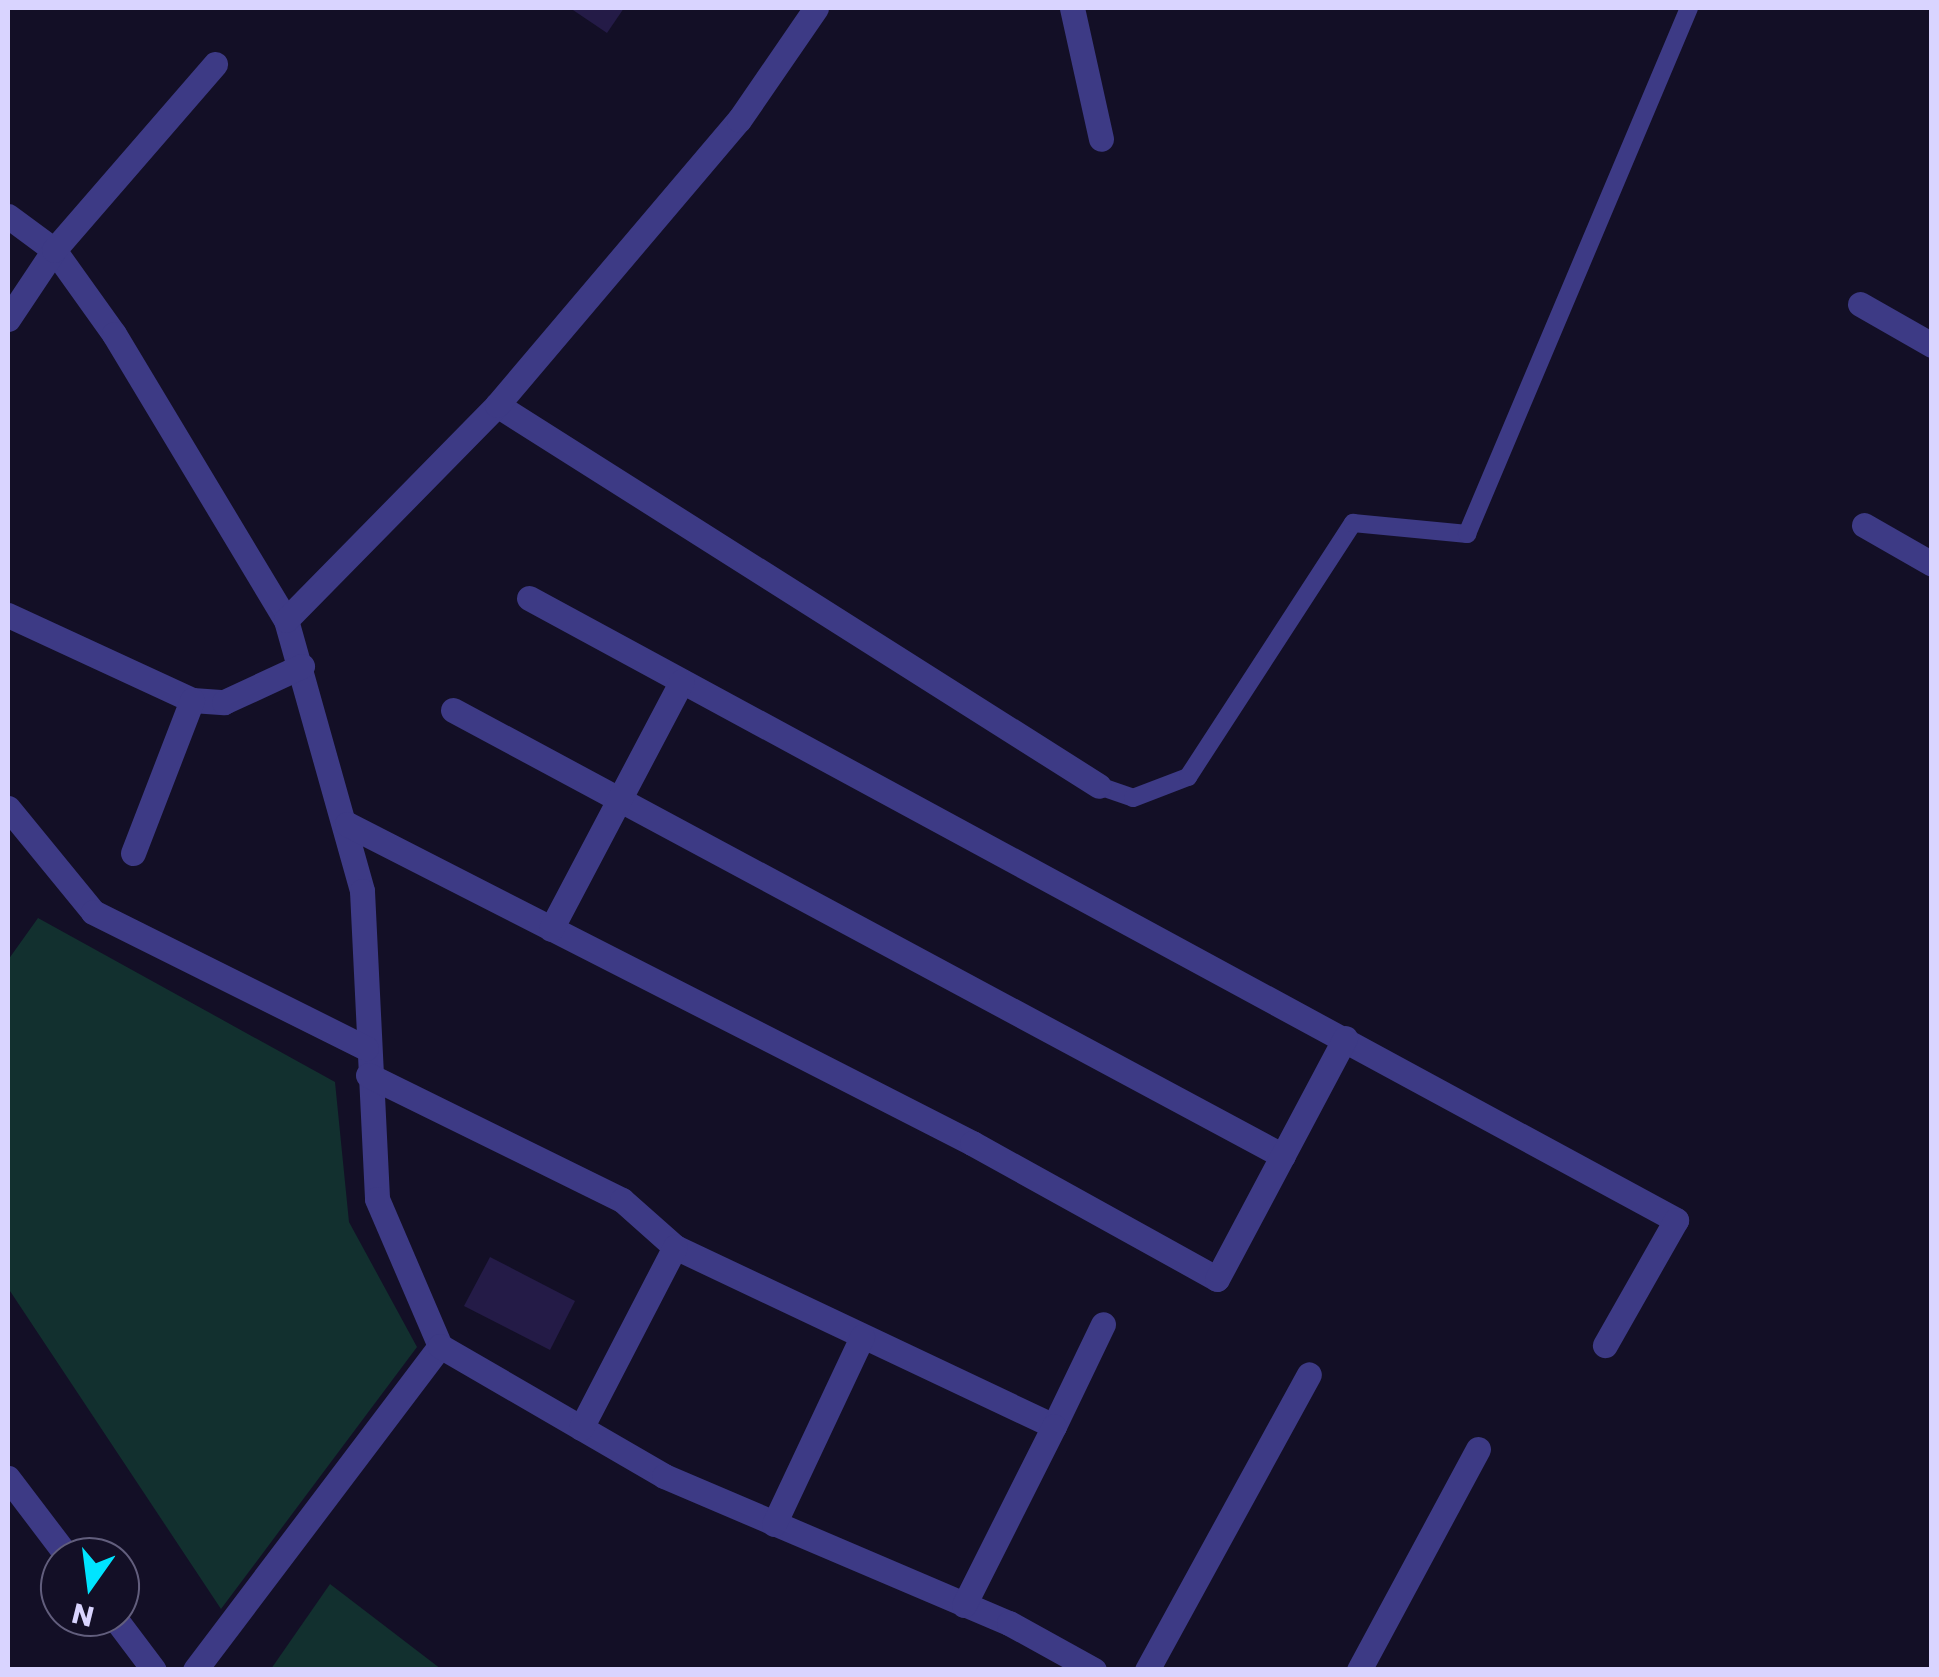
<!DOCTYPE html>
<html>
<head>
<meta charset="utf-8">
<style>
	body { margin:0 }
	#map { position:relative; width:1939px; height:1677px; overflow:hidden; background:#130f26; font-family:Poppins,sans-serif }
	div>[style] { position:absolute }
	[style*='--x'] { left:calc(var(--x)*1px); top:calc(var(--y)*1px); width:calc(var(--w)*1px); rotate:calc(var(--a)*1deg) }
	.green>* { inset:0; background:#12302f }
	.building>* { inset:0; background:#241b47 }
	.lane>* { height:18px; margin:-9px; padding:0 9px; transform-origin:9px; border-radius:9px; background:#3d3a85 }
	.street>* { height:25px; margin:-12.5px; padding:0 12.5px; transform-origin:12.5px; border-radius:12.5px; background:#3d3a85 }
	span { translate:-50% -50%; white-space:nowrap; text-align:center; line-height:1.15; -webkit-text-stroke:8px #130f26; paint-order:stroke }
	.frame { position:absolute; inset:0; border:10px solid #d9d4ff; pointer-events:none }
	.north { position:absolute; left:40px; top:1537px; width:100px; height:100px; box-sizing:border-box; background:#130f26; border:2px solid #625e7d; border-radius:50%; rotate:194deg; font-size:28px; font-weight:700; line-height:40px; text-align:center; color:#d9d4ff }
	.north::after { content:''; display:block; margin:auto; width:35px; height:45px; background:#00e5ff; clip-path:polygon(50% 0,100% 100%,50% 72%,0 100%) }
</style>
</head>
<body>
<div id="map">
	<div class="green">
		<i style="clip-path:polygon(38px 918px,335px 1082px,349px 1222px,417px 1347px,221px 1609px,8px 1288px,8px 960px)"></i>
		<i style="clip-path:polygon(330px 1584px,441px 1669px,271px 1669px)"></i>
	</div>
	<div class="building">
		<i style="clip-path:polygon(570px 8px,624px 8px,607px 33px)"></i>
		<i style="clip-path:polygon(490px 1257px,575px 1301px,550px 1350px,464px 1306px)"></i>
	</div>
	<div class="lane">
		<i style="--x:1099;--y:786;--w:36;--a:19"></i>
		<i style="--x:1133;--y:798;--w:59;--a:-20.9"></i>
		<i style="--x:1188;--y:777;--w:303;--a:-57"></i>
		<i style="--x:1353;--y:523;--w:115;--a:5.5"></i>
		<i style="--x:1467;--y:534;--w:571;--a:-67.12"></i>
	</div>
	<div class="street">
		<i style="--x:1072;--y:8;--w:134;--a:77.5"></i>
		<i style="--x:8;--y:216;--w:57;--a:36.5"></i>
		<i style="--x:54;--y:250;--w:103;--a:54.5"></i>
		<i style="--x:114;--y:334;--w:334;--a:59"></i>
		<i style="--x:286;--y:620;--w:281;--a:74.3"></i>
		<i style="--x:362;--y:891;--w:308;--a:87.2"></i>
		<i style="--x:377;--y:1199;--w:160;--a:66.8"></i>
		<i style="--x:440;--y:1346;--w:406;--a:127.1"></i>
		<i style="--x:1860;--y:304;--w:83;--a:29.7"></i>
		<i style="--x:8;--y:319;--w:83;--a:-56.3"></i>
		<i style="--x:54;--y:250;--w:246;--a:-49.1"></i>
		<i style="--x:497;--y:405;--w:712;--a:32.33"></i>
		<i style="--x:1864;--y:525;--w:78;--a:29.8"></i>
		<i style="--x:529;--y:598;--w:1305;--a:28.47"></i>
		<i style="--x:1676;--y:1220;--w:144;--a:119.6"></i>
		<i style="--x:8;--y:615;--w:203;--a:24.8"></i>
		<i style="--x:192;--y:700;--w:32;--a:4"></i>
		<i style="--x:224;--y:702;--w:86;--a:-24.8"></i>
		<i style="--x:286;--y:620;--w:301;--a:-45.5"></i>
		<i style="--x:497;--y:405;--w:374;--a:-49.7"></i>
		<i style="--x:739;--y:120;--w:136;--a:-55.5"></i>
		<i style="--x:453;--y:710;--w:942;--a:28.25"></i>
		<i style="--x:8;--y:808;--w:134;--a:50.7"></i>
		<i style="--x:93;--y:912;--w:305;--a:26.5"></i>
		<i style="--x:347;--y:824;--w:702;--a:27.04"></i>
		<i style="--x:972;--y:1143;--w:280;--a:29"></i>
		<i style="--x:1217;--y:1279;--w:273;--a:-62"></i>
		<i style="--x:133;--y:853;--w:164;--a:-68.9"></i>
		<i style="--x:551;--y:929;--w:280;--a:-62.2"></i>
		<i style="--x:368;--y:1075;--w:283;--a:26.2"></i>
		<i style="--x:622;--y:1200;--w:71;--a:41.6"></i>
		<i style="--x:675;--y:1247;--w:419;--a:25.3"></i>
		<i style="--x:1054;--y:1426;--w:113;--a:-64.3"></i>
		<i style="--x:440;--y:1346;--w:259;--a:30.1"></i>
		<i style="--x:664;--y:1476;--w:375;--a:23.1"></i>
		<i style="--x:1009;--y:1623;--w:97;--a:28.9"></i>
		<i style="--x:581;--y:1428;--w:204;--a:-62.6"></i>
		<i style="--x:8;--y:1478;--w:99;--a:52.8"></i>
		<i style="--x:774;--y:1524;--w:207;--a:-64.8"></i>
		<i style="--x:964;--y:1605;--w:200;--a:-63.3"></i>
		<i style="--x:114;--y:1617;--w:66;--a:53"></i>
		<i style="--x:1147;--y:1670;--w:337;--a:-61.3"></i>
		<i style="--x:1359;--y:1670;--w:251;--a:-61.7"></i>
	</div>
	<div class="frame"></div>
	<div class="north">N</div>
</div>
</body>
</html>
